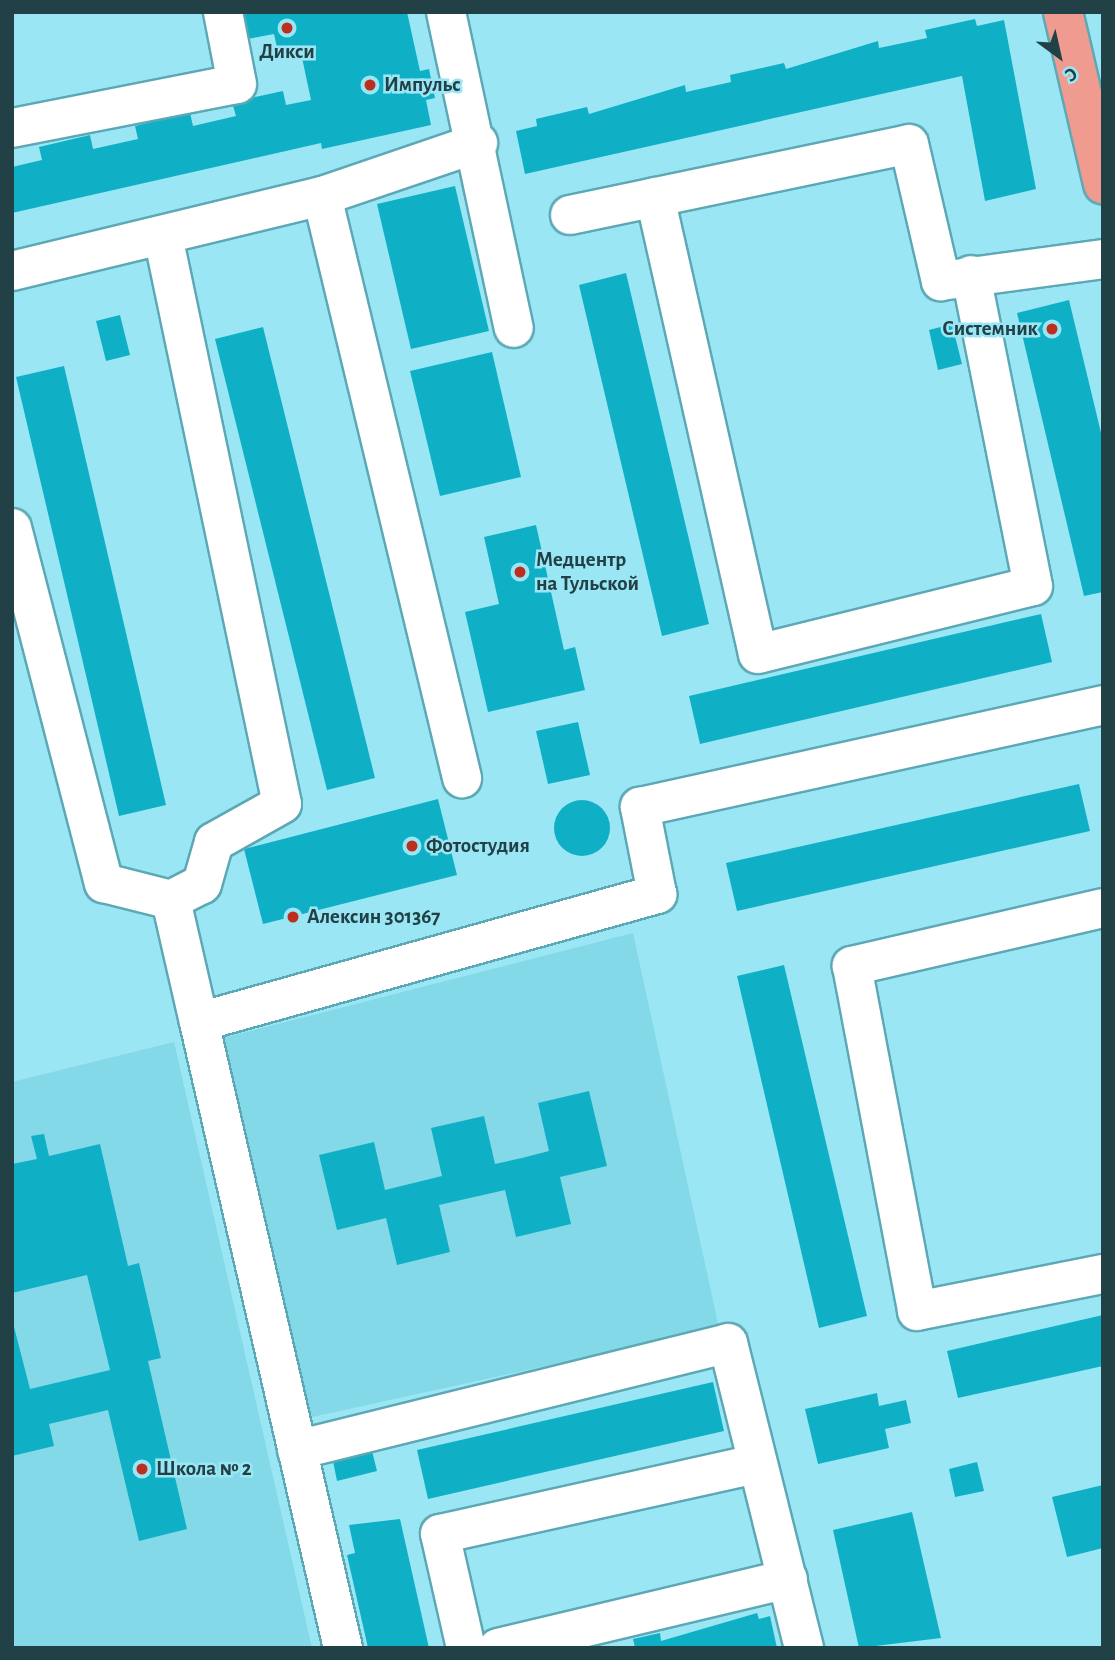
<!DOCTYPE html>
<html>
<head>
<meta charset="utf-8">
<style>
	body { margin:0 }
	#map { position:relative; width:1115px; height:1660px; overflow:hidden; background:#9be6f4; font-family:"Alegreya Sans",sans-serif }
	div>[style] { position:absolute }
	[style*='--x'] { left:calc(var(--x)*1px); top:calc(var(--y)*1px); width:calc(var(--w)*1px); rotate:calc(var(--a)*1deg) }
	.built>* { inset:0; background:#84d9e8 }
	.building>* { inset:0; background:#0fb0c6 }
	.round { border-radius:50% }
	.roads { filter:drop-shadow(2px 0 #5da8b5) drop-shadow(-2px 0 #5da8b5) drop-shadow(0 2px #5da8b5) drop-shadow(0 -2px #5da8b5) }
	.minor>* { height:38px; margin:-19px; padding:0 19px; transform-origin:19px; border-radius:19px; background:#fff }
	.major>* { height:38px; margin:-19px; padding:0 19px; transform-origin:19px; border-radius:19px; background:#f09b8f }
	.dots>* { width:19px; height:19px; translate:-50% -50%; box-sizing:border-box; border:4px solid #9be6f4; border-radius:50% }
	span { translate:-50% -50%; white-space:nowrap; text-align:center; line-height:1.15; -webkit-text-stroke:5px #9be6f4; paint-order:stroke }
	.poi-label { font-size:21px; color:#214146; font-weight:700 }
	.left { translate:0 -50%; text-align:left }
	.right { translate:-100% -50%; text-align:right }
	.frame { position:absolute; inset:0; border:14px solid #214146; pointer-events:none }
	.north { position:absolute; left:1024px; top:21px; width:70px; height:70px; -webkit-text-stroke:5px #9be6f4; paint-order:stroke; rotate:147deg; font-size:19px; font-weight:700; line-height:28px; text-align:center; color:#214146 }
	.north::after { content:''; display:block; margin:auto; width:24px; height:32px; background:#214146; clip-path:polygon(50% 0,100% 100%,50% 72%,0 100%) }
</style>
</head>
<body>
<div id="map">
	<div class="built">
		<i style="clip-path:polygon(633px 933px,719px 1328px,303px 1419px,219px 1039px)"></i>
		<i style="clip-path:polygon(174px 1042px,312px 1648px,12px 1648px,12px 1082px)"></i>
	</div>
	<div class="building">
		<i style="clip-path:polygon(236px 12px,407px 12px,420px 71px,429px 69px,435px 98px,426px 100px,431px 125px,322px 149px,321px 143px,12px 213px,12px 167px,42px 160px,39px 147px,90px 135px,93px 149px,138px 139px,135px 126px,190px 113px,193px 126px,236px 116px,232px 102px,283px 91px,286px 105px,311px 100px,301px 53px,279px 57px,274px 34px,242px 40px)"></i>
		<i style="clip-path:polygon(975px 19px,977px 26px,1004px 20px,1036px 189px,985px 201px,962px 76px,525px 174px,516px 131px,537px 126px,536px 119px,587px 107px,589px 114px,685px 85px,686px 92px,731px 82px,730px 75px,784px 63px,786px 69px,878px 41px,879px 48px,927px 38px,925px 30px)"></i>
		<i style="clip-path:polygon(455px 186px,489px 331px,411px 349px,377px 204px)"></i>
		<i style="clip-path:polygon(626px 273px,709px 624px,662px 636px,579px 285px)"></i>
		<i style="clip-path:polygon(1069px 300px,1103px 441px,1103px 592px,1084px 596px,1017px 313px)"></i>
		<i style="clip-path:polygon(120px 315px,130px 355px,106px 361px,96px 321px)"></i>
		<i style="clip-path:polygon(952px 324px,962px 364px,938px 370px,929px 330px)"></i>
		<i style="clip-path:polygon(263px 327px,375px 778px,327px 790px,215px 339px)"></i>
		<i style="clip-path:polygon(492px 352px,521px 477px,440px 496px,410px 371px)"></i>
		<i style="clip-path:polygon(64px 366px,166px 805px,119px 816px,16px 377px)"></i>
		<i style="clip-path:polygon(536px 525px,564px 650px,575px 647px,585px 690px,488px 712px,465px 612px,499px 604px,484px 537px)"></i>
		<i style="clip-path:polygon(1041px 614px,1052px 662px,700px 744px,689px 696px)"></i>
		<i style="clip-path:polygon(578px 722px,590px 775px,548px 784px,536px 731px)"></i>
		<i style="clip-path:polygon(1079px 784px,1090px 831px,737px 911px,726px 863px)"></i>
		<i style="clip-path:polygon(438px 799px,457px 875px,263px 924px,244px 849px)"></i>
		<i class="round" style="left:554px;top:800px;width:56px;height:56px"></i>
		<i style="clip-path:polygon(784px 965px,867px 1316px,819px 1328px,737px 976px)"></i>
		<i style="clip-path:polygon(589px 1091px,607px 1166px,560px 1177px,571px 1224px,516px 1237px,505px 1190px,439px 1205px,450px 1252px,397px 1265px,386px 1218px,337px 1230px,319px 1155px,374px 1142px,385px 1190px,442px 1176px,431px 1128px,484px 1116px,495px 1164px,522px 1158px,549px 1151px,538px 1103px)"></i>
		<i style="clip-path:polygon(44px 1134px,49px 1156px,100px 1144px,128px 1266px,139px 1263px,161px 1358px,148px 1361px,187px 1529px,139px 1541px,108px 1410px,49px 1424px,54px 1446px,12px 1456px,12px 1319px,30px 1389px,110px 1370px,87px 1275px,12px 1293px,12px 1164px,37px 1159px,31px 1136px)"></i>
		<i style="clip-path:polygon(1103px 1315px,1103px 1366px,958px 1398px,947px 1351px)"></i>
		<i style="clip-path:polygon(713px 1382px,724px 1431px,428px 1499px,417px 1450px)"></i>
		<i style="clip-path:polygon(877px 1393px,879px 1406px,906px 1400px,911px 1423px,885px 1429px,889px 1448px,818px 1464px,805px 1409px)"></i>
		<i style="clip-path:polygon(371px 1447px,377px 1471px,337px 1481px,332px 1456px)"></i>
		<i style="clip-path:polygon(977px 1462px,984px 1491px,955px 1497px,949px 1469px)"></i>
		<i style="clip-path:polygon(1103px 1485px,1103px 1548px,1067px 1557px,1052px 1497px)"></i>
		<i style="clip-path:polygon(912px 1512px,941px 1638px,859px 1648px,833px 1530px)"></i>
		<i style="clip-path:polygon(400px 1519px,429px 1648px,368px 1648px,347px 1555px,355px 1553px,349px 1525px)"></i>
		<i style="clip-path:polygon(757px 1613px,759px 1619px,770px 1616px,777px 1648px,635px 1648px,633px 1639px,660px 1633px,661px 1641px)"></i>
	</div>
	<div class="roads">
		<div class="minor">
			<i style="--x:446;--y:12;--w:323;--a:77.9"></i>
			<i style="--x:12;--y:128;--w:229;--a:-11.1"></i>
			<i style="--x:237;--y:84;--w:73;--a:-101"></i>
			<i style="--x:322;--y:196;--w:599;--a:76.47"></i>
			<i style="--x:655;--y:197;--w:468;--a:77.3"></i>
			<i style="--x:758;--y:654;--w:283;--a:-13.9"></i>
			<i style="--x:1033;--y:586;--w:317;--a:-101.3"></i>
			<i style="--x:570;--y:215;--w:346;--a:-11.8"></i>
			<i style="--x:909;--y:144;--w:141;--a:76.9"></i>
			<i style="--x:941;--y:281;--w:163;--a:-7.7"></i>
			<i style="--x:163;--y:236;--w:580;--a:78.17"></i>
			<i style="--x:282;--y:804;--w:78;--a:150.8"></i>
			<i style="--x:214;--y:842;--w:44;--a:105.9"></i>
			<i style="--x:202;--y:884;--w:35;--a:153"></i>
			<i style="--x:12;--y:271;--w:319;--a:-13.6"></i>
			<i style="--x:322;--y:196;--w:165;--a:-18.8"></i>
			<i style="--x:12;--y:528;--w:367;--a:75.5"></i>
			<i style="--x:104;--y:883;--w:69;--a:14.2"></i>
			<i style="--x:171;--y:900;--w:125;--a:77.1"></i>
			<i style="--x:1103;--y:908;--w:258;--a:167"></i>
			<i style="--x:852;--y:966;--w:351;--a:79.3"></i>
			<i style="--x:917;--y:1311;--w:190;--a:-11.3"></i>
			<i style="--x:297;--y:1450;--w:444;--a:-13.9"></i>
			<i style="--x:728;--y:1343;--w:314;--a:76"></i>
			<i style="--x:343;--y:1648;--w:642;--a:-102.95"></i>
			<i style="--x:199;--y:1022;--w:476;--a:-15.6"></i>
			<i style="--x:657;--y:894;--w:89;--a:-101.1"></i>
			<i style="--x:640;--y:807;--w:474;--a:-12.4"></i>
			<i style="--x:466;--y:1648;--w:117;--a:-102.8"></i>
			<i style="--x:440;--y:1534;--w:325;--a:-12.5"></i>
			<i style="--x:498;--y:1648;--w:298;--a:-13.4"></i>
		</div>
		<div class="major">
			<i style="--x:1063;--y:12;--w:177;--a:76.9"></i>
		</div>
	</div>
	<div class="dots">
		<i style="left:287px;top:28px;background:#bc2f1f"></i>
		<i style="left:370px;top:85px;background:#bc2f1f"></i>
		<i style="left:1052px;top:329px;background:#bc2f1f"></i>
		<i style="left:520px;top:572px;background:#bc2f1f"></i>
		<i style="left:412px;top:846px;background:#bc2f1f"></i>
		<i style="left:293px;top:917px;background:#bc2f1f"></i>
		<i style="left:142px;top:1469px;background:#bc2f1f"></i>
	</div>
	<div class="poi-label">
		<span style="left:287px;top:52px">Дикси</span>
		<span class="left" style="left:384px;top:85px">Импульс</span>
		<span class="right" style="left:1038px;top:329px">Системник</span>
		<span class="left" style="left:536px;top:572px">Медцентр<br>на Тульской</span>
		<span class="left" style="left:426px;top:846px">Фотостудия</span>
		<span class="left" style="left:307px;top:917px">Алексин 301367</span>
		<span class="left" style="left:156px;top:1469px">Школа № 2</span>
	</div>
	<div class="frame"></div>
	<div class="north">С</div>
</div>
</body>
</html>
